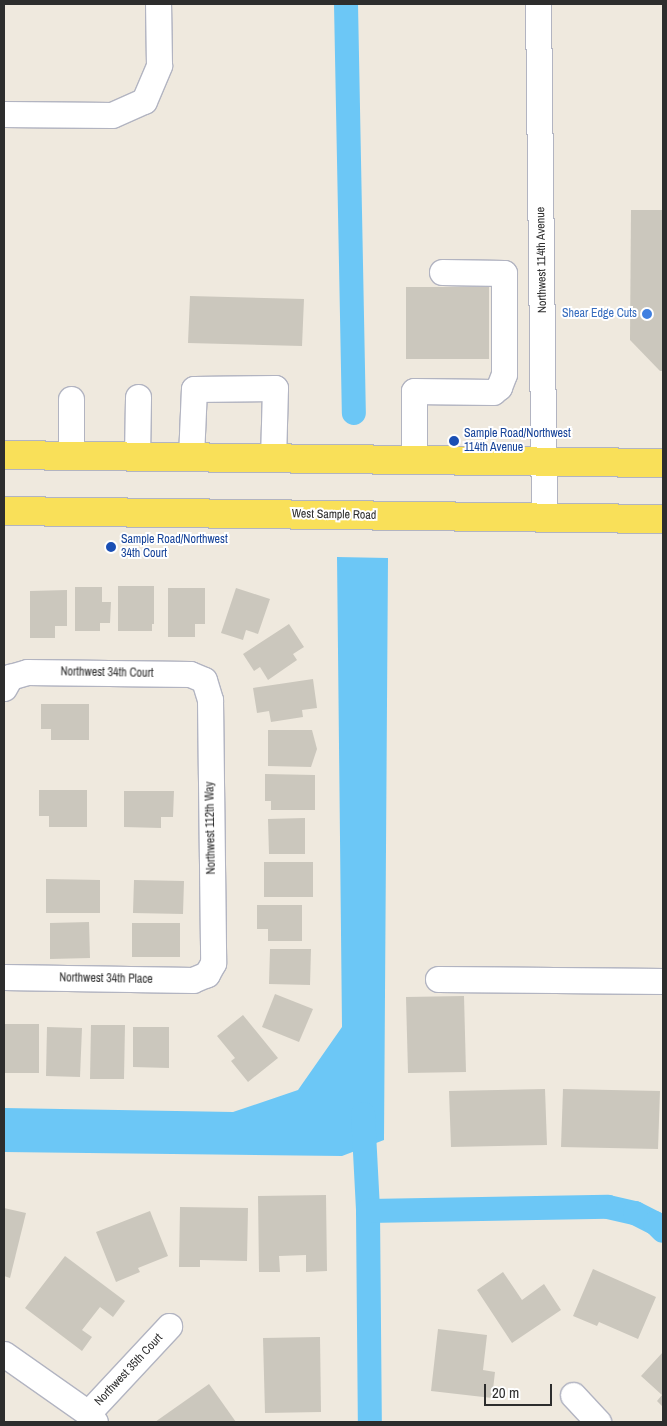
<!DOCTYPE html>
<html>
<head>
<meta charset="utf-8">
<style>
	body { margin:0 }
	#map { position:relative; width:667px; height:1426px; overflow:hidden; background:#efe9de; font-family:"Archivo Narrow",sans-serif }
	div>[style] { position:absolute }
	[style*='--x'] { left:calc(var(--x)*1px); top:calc(var(--y)*1px); width:calc(var(--w)*1px); rotate:calc(var(--a)*1deg) }
	.water>* { inset:0; background:#6cc7f6 }
	.canal>* { height:24px; margin:-12px; padding:0 12px; transform-origin:12px; border-radius:12px; background:#6cc7f6 }
	.building>* { inset:0; background:#cbc7bd }
	.roads { filter:drop-shadow(1px 0 #b2b4c1) drop-shadow(-1px 0 #b2b4c1) drop-shadow(0 1px #b2b4c1) drop-shadow(0 -1px #b2b4c1) }
	.minor>* { height:25px; margin:-12.5px; padding:0 12.5px; transform-origin:12.5px; border-radius:12.5px; background:#fff }
	.major>* { height:28px; margin:-14px; padding:0 14px; transform-origin:14px; border-radius:14px; background:#f9e059 }
	.dots>* { width:14px; height:14px; translate:-50% -50%; box-sizing:border-box; border:2px solid #fff; border-radius:50% }
	span { translate:-50% -50%; white-space:nowrap; text-align:center; line-height:1.15; -webkit-text-stroke:4px #fff; paint-order:stroke }
	.street-label { font-size:12px; color:#2d2d2d }
	.shop-label { font-size:12px; color:#366cbe }
	.right { translate:-100% -50%; text-align:right }
	.transit-label { font-size:12px; color:#164399 }
	.left { translate:0 -50%; text-align:left }
	.frame { position:absolute; inset:0; border:5px solid #2d2d2d; pointer-events:none }
	.scale { position:absolute; left:484px; top:1384px; width:68px; height:22px; box-sizing:border-box; border:2px solid #2d2d2d; border-top:0; padding-left:6px; font-size:15px; line-height:18px; white-space:nowrap; color:#2d2d2d; -webkit-text-stroke:4px #fff; paint-order:stroke }
</style>
</head>
<body>
<div id="map">
	<div class="water">
		<i style="clip-path:polygon(337px 557px,388px 558px,384px 1140px,342px 1156px,4px 1152px,4px 1108px,233px 1112px,298px 1090px,342px 1027px)"></i>
	</div>
	<div class="canal">
		<i style="--x:346;--y:4;--w:409;--a:88.9"></i>
		<i style="--x:363;--y:1114;--w:97;--a:87"></i>
		<i style="--x:368;--y:1211;--w:211;--a:89.5"></i>
		<i style="--x:368;--y:1211;--w:240;--a:-1"></i>
		<i style="--x:608;--y:1207;--w:28;--a:13"></i>
		<i style="--x:635;--y:1213;--w:22;--a:27"></i>
		<i style="--x:655;--y:1223;--w:11;--a:45"></i>
	</div>
	<div class="building">
		<i style="clip-path:polygon(631px 210px,663px 210px,663px 371px,660px 371px,630px 340px)"></i>
		<i style="clip-path:polygon(406px 287px,489px 287px,489px 359px,406px 359px)"></i>
		<i style="clip-path:polygon(190px 296px,304px 299px,302px 346px,188px 343px)"></i>
		<i style="clip-path:polygon(118px 586px,154px 586px,154px 624px,152px 624px,152px 631px,118px 631px)"></i>
		<i style="clip-path:polygon(75px 587px,102px 587px,102px 602px,111px 602px,110px 623px,100px 623px,100px 631px,75px 631px)"></i>
		<i style="clip-path:polygon(168px 588px,205px 588px,205px 624px,195px 624px,195px 637px,168px 637px)"></i>
		<i style="clip-path:polygon(236px 588px,270px 599px,258px 634px,246px 630px,243px 640px,221px 633px)"></i>
		<i style="clip-path:polygon(67px 590px,67px 626px,55px 626px,55px 638px,30px 638px,30px 591px)"></i>
		<i style="clip-path:polygon(289px 624px,304px 647px,293px 654px,297px 660px,268px 680px,260px 667px,254px 671px,243px 654px)"></i>
		<i style="clip-path:polygon(313px 679px,317px 708px,302px 710px,303px 717px,271px 722px,269px 711px,257px 713px,253px 688px)"></i>
		<i style="clip-path:polygon(41px 704px,89px 704px,89px 740px,51px 740px,51px 729px,41px 729px)"></i>
		<i style="clip-path:polygon(268px 730px,312px 730px,317px 749px,311px 767px,268px 766px)"></i>
		<i style="clip-path:polygon(265px 774px,315px 775px,315px 810px,271px 810px,271px 801px,265px 801px)"></i>
		<i style="clip-path:polygon(39px 790px,87px 790px,87px 827px,49px 827px,49px 816px,39px 816px)"></i>
		<i style="clip-path:polygon(124px 791px,174px 791px,173px 817px,161px 817px,161px 828px,124px 827px)"></i>
		<i style="clip-path:polygon(305px 818px,305px 854px,269px 854px,268px 819px)"></i>
		<i style="clip-path:polygon(264px 862px,313px 862px,313px 897px,264px 897px)"></i>
		<i style="clip-path:polygon(46px 879px,100px 880px,100px 913px,46px 913px)"></i>
		<i style="clip-path:polygon(134px 880px,184px 881px,183px 914px,133px 913px)"></i>
		<i style="clip-path:polygon(257px 905px,302px 905px,302px 941px,268px 941px,268px 929px,257px 929px)"></i>
		<i style="clip-path:polygon(89px 922px,90px 958px,50px 959px,50px 923px)"></i>
		<i style="clip-path:polygon(132px 923px,180px 923px,180px 957px,132px 957px)"></i>
		<i style="clip-path:polygon(270px 949px,311px 949px,310px 985px,269px 984px)"></i>
		<i style="clip-path:polygon(275px 994px,313px 1009px,299px 1042px,262px 1027px)"></i>
		<i style="clip-path:polygon(464px 996px,466px 1072px,408px 1073px,406px 997px)"></i>
		<i style="clip-path:polygon(243px 1015px,278px 1058px,248px 1082px,231px 1061px,235px 1058px,217px 1036px)"></i>
		<i style="clip-path:polygon(4px 1024px,39px 1024px,39px 1073px,4px 1073px)"></i>
		<i style="clip-path:polygon(91px 1025px,125px 1025px,124px 1079px,90px 1079px)"></i>
		<i style="clip-path:polygon(47px 1027px,82px 1028px,80px 1077px,46px 1076px)"></i>
		<i style="clip-path:polygon(133px 1027px,169px 1027px,169px 1068px,133px 1067px)"></i>
		<i style="clip-path:polygon(545px 1089px,547px 1145px,451px 1147px,449px 1091px)"></i>
		<i style="clip-path:polygon(563px 1089px,660px 1091px,658px 1149px,561px 1147px)"></i>
		<i style="clip-path:polygon(326px 1195px,327px 1271px,306px 1272px,306px 1255px,279px 1256px,280px 1272px,259px 1272px,258px 1196px)"></i>
		<i style="clip-path:polygon(180px 1207px,248px 1208px,247px 1261px,200px 1260px,200px 1267px,179px 1267px)"></i>
		<i style="clip-path:polygon(4px 1208px,26px 1213px,10px 1278px,4px 1276px)"></i>
		<i style="clip-path:polygon(150px 1211px,168px 1256px,138px 1268px,140px 1272px,116px 1282px,96px 1232px)"></i>
		<i style="clip-path:polygon(65px 1256px,125px 1301px,113px 1317px,100px 1307px,82px 1330px,92px 1337px,82px 1351px,25px 1308px)"></i>
		<i style="clip-path:polygon(593px 1269px,656px 1297px,638px 1339px,599px 1322px,597px 1326px,573px 1316px)"></i>
		<i style="clip-path:polygon(503px 1272px,522px 1300px,544px 1284px,561px 1310px,512px 1343px,477px 1290px)"></i>
		<i style="clip-path:polygon(438px 1329px,487px 1335px,483px 1370px,495px 1372px,492px 1398px,431px 1391px)"></i>
		<i style="clip-path:polygon(320px 1337px,321px 1412px,265px 1413px,263px 1338px)"></i>
		<i style="clip-path:polygon(663px 1352px,663px 1407px,657px 1401px,662px 1395px,641px 1376px)"></i>
		<i style="clip-path:polygon(209px 1384px,236px 1422px,155px 1422px)"></i>
	</div>
	<div class="roads">
		<div class="minor">
			<i style="--x:538;--y:4;--w:513;--a:89.33"></i>
			<i style="--x:4;--y:114;--w:108;--a:0.5"></i>
			<i style="--x:112;--y:115;--w:35;--a:-24"></i>
			<i style="--x:144;--y:101;--w:39;--a:-67"></i>
			<i style="--x:159;--y:65;--w:61;--a:-90.9"></i>
			<i style="--x:71;--y:399;--w:57;--a:90"></i>
			<i style="--x:137;--y:456;--w:59;--a:-89"></i>
			<i style="--x:191;--y:457;--w:68;--a:-87.5"></i>
			<i style="--x:194;--y:389;--w:81;--a:-0.7"></i>
			<i style="--x:275;--y:388;--w:70;--a:91.6"></i>
			<i style="--x:414;--y:460;--w:69;--a:-90"></i>
			<i style="--x:414;--y:391;--w:79;--a:0.7"></i>
			<i style="--x:493;--y:392;--w:8;--a:-40"></i>
			<i style="--x:499;--y:387;--w:14;--a:-69"></i>
			<i style="--x:504;--y:374;--w:101;--a:-90"></i>
			<i style="--x:504;--y:273;--w:62;--a:-179.1"></i>
			<i style="--x:4;--y:688;--w:13;--a:-61"></i>
			<i style="--x:10;--y:677;--w:18;--a:-16"></i>
			<i style="--x:27;--y:672;--w:163;--a:0.7"></i>
			<i style="--x:190;--y:674;--w:15;--a:23"></i>
			<i style="--x:204;--y:680;--w:21;--a:73"></i>
			<i style="--x:210;--y:700;--w:263;--a:89.3"></i>
			<i style="--x:213;--y:963;--w:13;--a:119"></i>
			<i style="--x:207;--y:974;--w:15;--a:157"></i>
			<i style="--x:193;--y:980;--w:189;--a:-179.1"></i>
			<i style="--x:438;--y:979;--w:225;--a:0.5"></i>
			<i style="--x:4;--y:1354;--w:103;--a:35.1"></i>
			<i style="--x:88;--y:1413;--w:11;--a:52"></i>
			<i style="--x:573;--y:1395;--w:37;--a:47"></i>
			<i style="--x:88;--y:1413;--w:119;--a:-47"></i>
		</div>
		<div class="major">
			<i style="--x:4;--y:455;--w:659;--a:0.7"></i>
			<i style="--x:4;--y:511;--w:659;--a:0.7"></i>
		</div>
	</div>
	<div class="dots">
		<i style="left:647px;top:314px;background:#3f7fe0"></i>
		<i style="left:454px;top:441px;background:#1a4fb4"></i>
		<i style="left:111px;top:547px;background:#1a4fb4"></i>
	</div>
	<div class="street-label">
		<span style="left:542px;top:260px;rotate:-91deg">Northwest 114th Avenue</span>
		<span style="left:334px;top:515px;rotate:1deg">West Sample Road</span>
		<span style="left:107px;top:673px;rotate:1deg">Northwest 34th Court</span>
		<span style="left:211px;top:828px;rotate:-91deg">Northwest 112th Way</span>
		<span style="left:106px;top:979px;rotate:1deg">Northwest 34th Place</span>
		<span style="left:129px;top:1370px;rotate:-47deg">Northwest 35th Court</span>
	</div>
	<div class="shop-label">
		<span class="right" style="left:637px;top:314px">Shear Edge Cuts</span>
	</div>
	<div class="transit-label">
		<span class="left" style="left:464px;top:441px">Sample Road/Northwest<br>114th Avenue</span>
		<span class="left" style="left:121px;top:547px">Sample Road/Northwest<br>34th Court</span>
	</div>
	<div class="frame"></div>
	<div class="scale">20 m</div>
</div>
</body>
</html>
